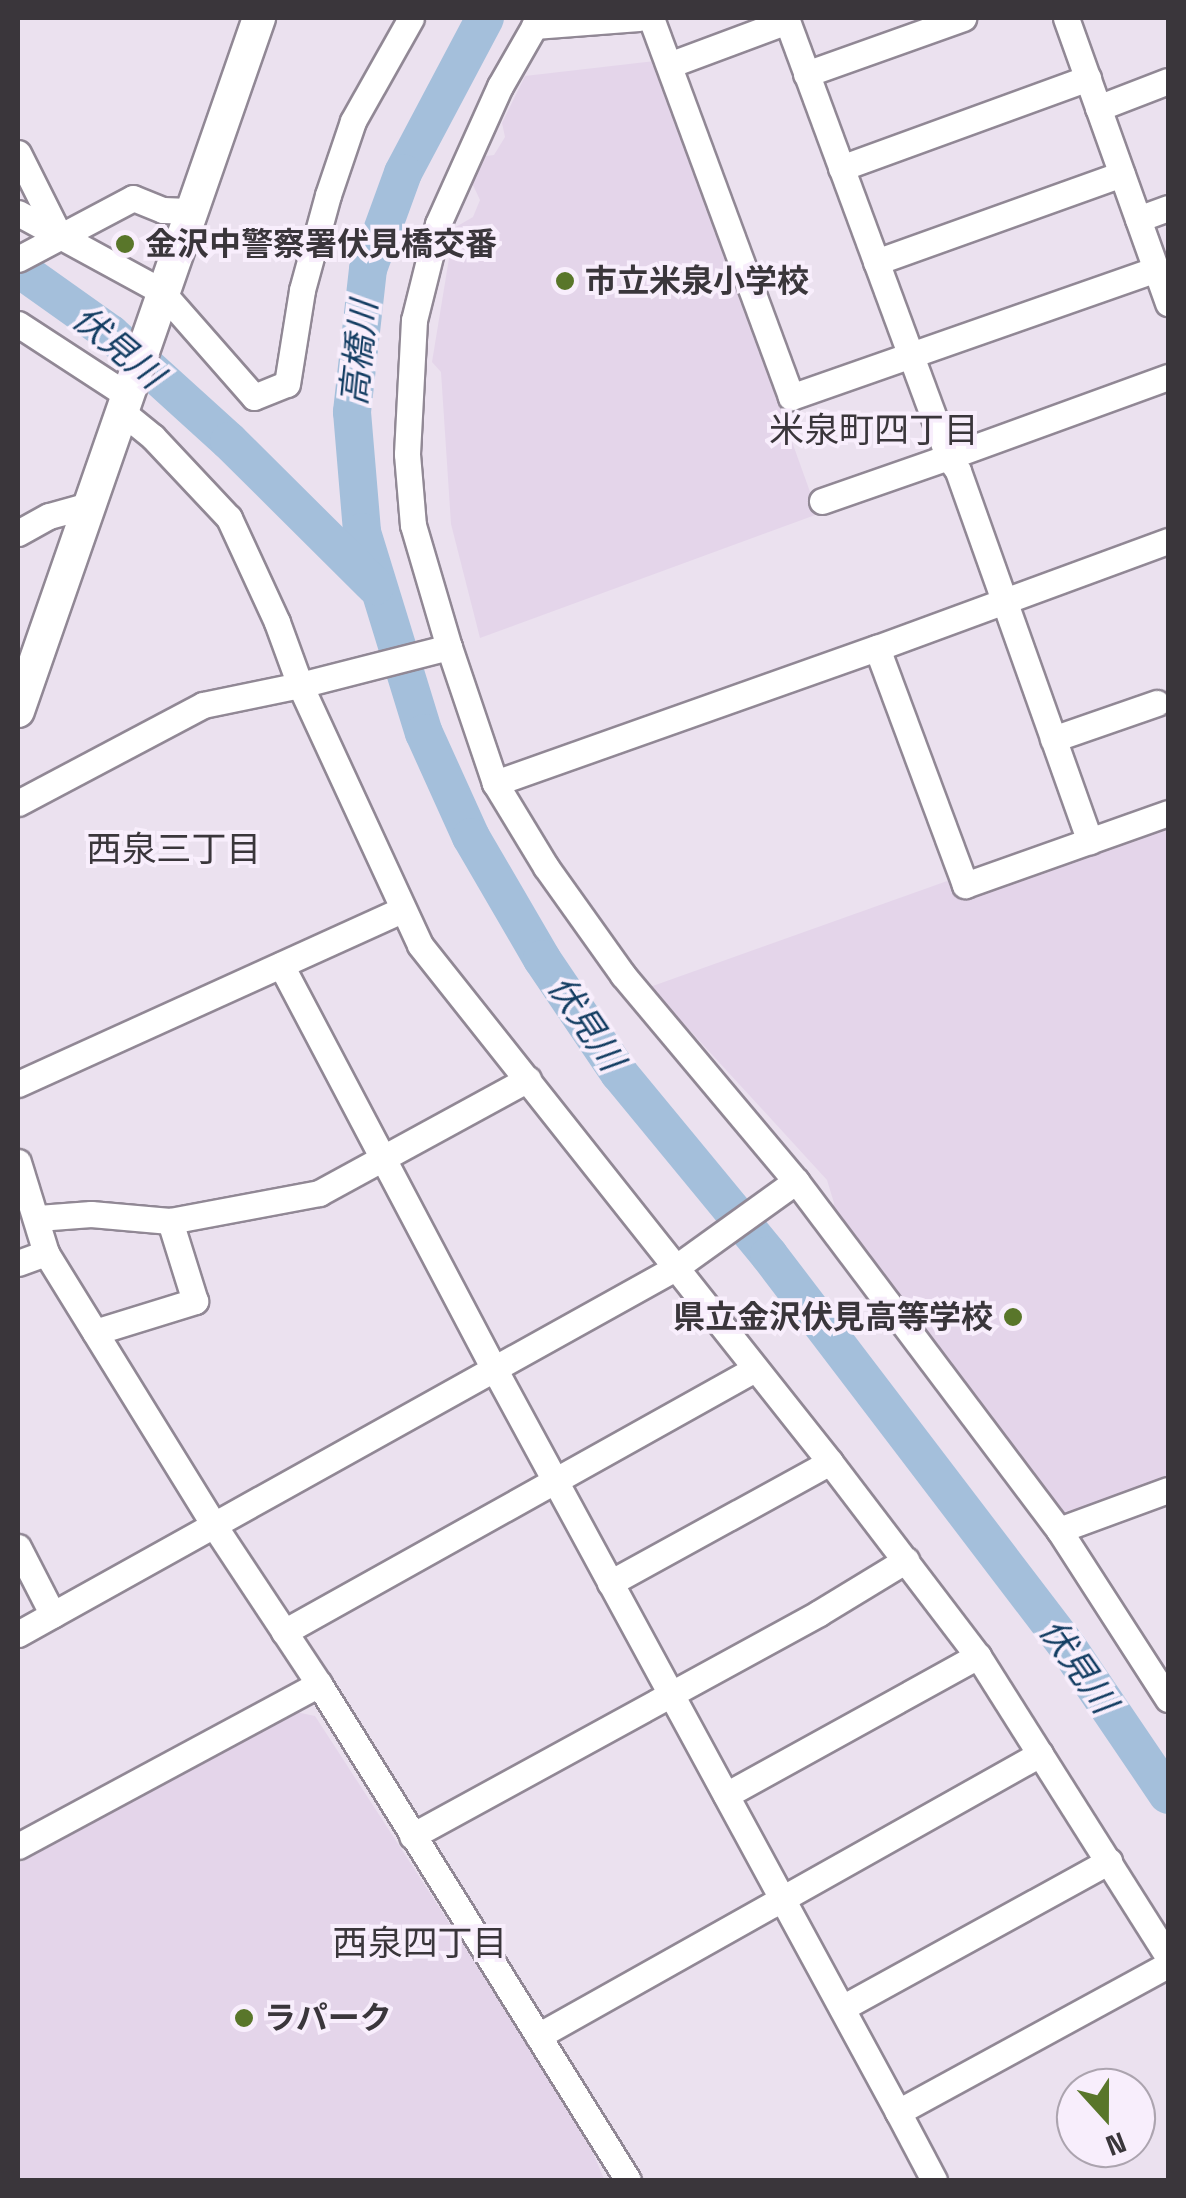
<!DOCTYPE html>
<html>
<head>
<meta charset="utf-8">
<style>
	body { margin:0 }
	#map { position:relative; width:1186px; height:2198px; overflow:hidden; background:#ebe1ef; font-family:"Space Grotesk","Noto Sans JP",sans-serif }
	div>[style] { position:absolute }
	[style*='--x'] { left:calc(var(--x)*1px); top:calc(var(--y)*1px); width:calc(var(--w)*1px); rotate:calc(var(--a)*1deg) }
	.built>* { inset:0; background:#e4d5ea }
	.river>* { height:38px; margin:-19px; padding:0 19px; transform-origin:19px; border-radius:19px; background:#a4bfdb }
	.roads { filter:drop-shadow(2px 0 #918895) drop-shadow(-2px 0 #918895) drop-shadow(0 2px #918895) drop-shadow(0 -2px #918895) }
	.minor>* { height:25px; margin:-12.5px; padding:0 12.5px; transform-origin:12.5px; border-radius:12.5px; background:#fff }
	.major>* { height:32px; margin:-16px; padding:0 16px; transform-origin:16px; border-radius:16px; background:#fff }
	.dots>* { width:28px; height:28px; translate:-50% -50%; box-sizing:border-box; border:5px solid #f8eefc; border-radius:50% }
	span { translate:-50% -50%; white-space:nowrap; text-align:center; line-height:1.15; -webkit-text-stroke:8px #f8eefc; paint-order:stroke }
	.poi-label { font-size:32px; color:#3a363b; font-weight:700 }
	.left { translate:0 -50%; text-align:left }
	.right { translate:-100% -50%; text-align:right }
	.water-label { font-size:35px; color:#133d62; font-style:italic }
	.neighbourhood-label { font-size:35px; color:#3a363b }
	.frame { position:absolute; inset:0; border:20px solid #3a363b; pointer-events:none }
	.north { position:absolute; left:1056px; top:2068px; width:100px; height:100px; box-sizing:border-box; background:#f8eefc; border:2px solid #aca4af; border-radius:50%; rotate:159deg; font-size:28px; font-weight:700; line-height:40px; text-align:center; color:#3a363b }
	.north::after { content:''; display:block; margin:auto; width:35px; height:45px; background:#59762a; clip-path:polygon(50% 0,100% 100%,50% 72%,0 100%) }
</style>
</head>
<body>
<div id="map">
	<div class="built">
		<i style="clip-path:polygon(655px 61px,818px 514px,480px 638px,451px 524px,441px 372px,432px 362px,454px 228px,473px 217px,480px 200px,472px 183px,478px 157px,494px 155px,505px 137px,502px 123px,525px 76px)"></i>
		<i style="clip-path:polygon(1168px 825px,1168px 1481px,1058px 1514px,831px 1214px,834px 1203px,827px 1180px,650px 987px,950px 880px,958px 898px)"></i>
		<i style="clip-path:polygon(296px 1712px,315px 1716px,583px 2129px,604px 2179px,18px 2180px,18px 1864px)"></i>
	</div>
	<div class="river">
		<i style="--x:485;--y:18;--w:175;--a:117.9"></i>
		<i style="--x:403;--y:173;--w:102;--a:110"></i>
		<i style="--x:368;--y:269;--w:144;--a:96.4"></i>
		<i style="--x:352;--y:412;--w:120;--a:85.2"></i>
		<i style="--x:362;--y:532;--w:210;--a:72.9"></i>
		<i style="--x:424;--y:733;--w:114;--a:65.7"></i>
		<i style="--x:471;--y:837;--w:141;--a:59.8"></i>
		<i style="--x:542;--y:959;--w:138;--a:56"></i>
		<i style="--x:619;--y:1073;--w:236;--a:50.5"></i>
		<i style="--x:769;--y:1255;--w:495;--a:52.7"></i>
		<i style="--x:1069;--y:1649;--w:176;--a:55.9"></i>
		<i style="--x:18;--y:268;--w:114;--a:35.4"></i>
		<i style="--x:111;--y:334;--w:159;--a:42.2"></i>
		<i style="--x:229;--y:441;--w:206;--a:44.8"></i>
	</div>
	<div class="roads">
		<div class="minor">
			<i style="--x:539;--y:18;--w:78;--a:119.8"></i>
			<i style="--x:500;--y:86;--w:151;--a:114.2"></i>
			<i style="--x:438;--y:224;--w:99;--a:104"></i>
			<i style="--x:414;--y:320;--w:134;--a:93"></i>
			<i style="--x:407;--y:454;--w:71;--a:85.2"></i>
			<i style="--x:413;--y:525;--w:127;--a:73.6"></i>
			<i style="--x:449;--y:647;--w:154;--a:165.7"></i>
			<i style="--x:300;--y:685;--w:286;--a:65.2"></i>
			<i style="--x:420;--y:945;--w:660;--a:51.58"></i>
			<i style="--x:830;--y:1462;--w:244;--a:52.7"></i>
			<i style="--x:978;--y:1656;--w:355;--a:57.7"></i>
			<i style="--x:651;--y:18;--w:404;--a:69.7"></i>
			<i style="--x:791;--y:397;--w:387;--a:-19.3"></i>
			<i style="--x:786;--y:18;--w:468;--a:69.7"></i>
			<i style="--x:948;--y:457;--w:234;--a:-20"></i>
			<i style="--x:1066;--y:18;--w:303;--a:70.3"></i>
			<i style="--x:534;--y:26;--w:105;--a:-4.4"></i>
			<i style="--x:669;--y:65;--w:126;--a:-20.4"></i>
			<i style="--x:806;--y:74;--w:167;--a:-19.6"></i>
			<i style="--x:1098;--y:108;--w:75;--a:-21.1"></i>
			<i style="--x:18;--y:153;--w:94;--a:63.4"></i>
			<i style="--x:841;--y:168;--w:263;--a:-20"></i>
			<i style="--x:18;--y:213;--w:163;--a:28.6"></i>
			<i style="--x:161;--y:291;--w:141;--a:48.7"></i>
			<i style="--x:254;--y:397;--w:35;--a:-22"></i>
			<i style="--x:287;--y:384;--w:95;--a:-80.9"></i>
			<i style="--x:302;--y:290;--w:98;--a:-74.7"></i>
			<i style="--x:328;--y:195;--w:78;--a:-71.3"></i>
			<i style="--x:353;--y:121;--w:118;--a:-60.6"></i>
			<i style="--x:1138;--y:219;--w:32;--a:-20"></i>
			<i style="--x:18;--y:259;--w:130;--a:-27.9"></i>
			<i style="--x:133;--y:198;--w:32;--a:22"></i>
			<i style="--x:163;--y:210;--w:25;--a:2"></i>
			<i style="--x:876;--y:262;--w:261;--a:-19.7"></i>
			<i style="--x:18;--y:324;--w:130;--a:33.1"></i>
			<i style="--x:822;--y:501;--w:133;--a:-19.2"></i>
			<i style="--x:948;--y:457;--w:17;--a:54"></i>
			<i style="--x:958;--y:471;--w:393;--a:70.4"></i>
			<i style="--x:18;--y:533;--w:35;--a:-29"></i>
			<i style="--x:49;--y:516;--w:41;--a:-15.4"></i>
			<i style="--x:449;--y:647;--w:144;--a:71.3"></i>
			<i style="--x:495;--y:783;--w:405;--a:-19.5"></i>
			<i style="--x:877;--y:648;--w:253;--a:69.6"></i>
			<i style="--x:965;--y:885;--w:215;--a:-19.5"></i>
			<i style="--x:877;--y:648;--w:310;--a:-20.2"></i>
			<i style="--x:1053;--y:739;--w:110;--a:-19.1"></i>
			<i style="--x:495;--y:783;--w:98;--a:58.7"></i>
			<i style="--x:546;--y:867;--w:133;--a:54.5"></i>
			<i style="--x:623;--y:975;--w:269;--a:50"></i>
			<i style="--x:796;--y:1181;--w:437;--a:53"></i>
			<i style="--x:1059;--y:1530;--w:116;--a:-20.2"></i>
			<i style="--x:18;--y:803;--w:209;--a:-27.9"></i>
			<i style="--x:203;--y:705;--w:99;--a:-11.7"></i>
			<i style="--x:300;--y:685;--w:67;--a:-110.1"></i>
			<i style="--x:277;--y:622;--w:115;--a:-114.8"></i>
			<i style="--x:229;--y:518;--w:111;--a:-133.2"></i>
			<i style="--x:153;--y:437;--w:40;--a:-141"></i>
			<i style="--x:281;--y:965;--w:460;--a:62.2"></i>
			<i style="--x:496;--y:1372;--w:842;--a:61.49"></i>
			<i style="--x:18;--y:1084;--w:419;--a:-24.4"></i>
			<i style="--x:18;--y:1162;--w:95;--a:72.9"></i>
			<i style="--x:46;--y:1253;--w:322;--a:58.3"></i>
			<i style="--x:215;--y:1527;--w:188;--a:56.5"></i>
			<i style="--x:38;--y:1218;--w:53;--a:-4.3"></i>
			<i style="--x:91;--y:1214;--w:79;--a:5.1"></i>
			<i style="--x:170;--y:1221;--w:152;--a:-10.6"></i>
			<i style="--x:319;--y:1193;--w:238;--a:-28.6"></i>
			<i style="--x:18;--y:1263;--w:30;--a:-20"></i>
			<i style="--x:95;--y:1332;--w:105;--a:-17.2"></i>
			<i style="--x:195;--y:1301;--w:84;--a:-107.4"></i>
			<i style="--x:1059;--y:1530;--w:201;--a:57.2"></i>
			<i style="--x:18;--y:1547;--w:76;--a:62.8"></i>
			<i style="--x:610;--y:1583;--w:251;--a:-28.8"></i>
			<i style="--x:284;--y:1632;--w:539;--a:-29.18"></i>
			<i style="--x:18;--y:1634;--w:752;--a:-29.12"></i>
			<i style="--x:675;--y:1268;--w:149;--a:-35.7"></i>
			<i style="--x:726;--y:1795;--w:288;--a:-28.9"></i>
			<i style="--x:412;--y:1836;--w:464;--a:-28.7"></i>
			<i style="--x:819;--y:1613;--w:102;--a:-31.3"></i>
			<i style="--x:18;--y:1846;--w:342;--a:-28.3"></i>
			<i style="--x:319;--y:1684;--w:584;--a:58.08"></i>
			<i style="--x:842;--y:2008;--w:305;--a:-28.8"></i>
			<i style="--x:538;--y:2036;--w:576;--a:-29.33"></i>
			<i style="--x:934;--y:2180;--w:77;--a:-117.9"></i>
			<i style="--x:898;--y:2112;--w:307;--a:-28.6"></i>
		</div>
		<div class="major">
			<i style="--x:18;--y:711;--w:734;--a:-70.82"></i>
		</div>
	</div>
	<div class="dots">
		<i style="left:125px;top:244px;background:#59762a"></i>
		<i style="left:565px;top:281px;background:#59762a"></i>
		<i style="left:1013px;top:1317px;background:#59762a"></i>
		<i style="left:244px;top:2018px;background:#59762a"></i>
	</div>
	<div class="poi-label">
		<span class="left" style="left:145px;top:244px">金沢中警察署伏見橋交番</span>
		<span class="left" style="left:585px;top:281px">市立米泉小学校</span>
		<span class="right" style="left:993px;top:1317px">県立金沢伏見高等学校</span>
		<span class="left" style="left:264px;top:2018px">ラパーク</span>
	</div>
	<div class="water-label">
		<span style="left:118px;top:347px;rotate:40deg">伏見川</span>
		<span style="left:359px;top:353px;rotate:-84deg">高橋川</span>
		<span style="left:586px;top:1023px;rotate:56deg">伏見川</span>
		<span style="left:1078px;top:1666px;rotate:55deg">伏見川</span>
	</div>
	<div class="neighbourhood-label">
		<span style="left:874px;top:430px">米泉町四丁目</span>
		<span style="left:174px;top:849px">西泉三丁目</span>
		<span style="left:420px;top:1943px">西泉四丁目</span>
	</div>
	<div class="frame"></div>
	<div class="north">N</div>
</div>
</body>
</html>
